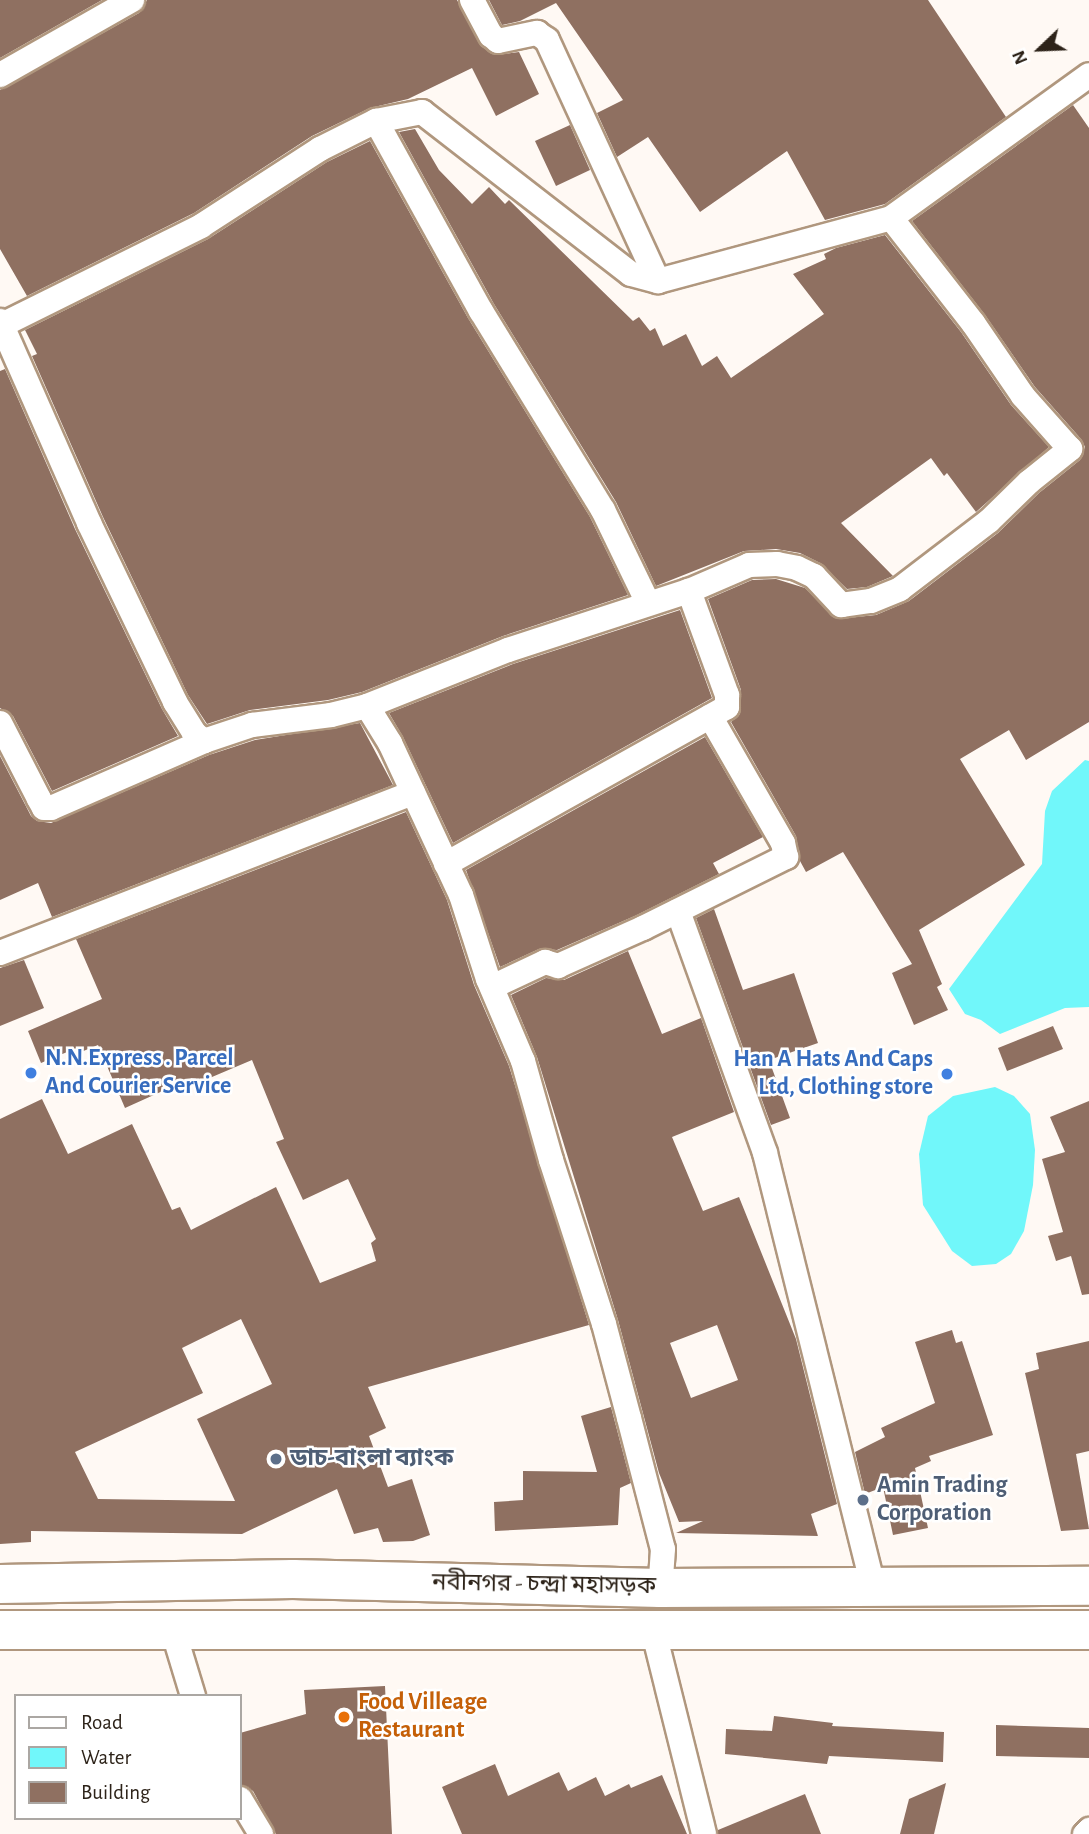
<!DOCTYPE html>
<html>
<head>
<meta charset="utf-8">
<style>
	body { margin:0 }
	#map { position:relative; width:1089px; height:1834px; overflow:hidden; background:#fff9f4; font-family:"Alegreya Sans","Noto Sans Bengali",sans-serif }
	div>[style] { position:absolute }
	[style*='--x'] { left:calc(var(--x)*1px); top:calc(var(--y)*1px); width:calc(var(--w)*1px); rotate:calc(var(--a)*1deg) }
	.water>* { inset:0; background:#71f7fa }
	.building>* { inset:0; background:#8f7061 }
	.roads { filter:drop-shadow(2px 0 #b0977e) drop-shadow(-2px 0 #b0977e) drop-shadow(0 2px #b0977e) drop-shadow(0 -2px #b0977e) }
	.minor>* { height:24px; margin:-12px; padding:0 12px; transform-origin:12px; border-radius:12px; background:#fff }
	.trunk>* { height:38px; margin:-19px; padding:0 19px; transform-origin:19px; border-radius:19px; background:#fff }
	.dots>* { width:19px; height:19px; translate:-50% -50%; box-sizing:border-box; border:4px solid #fff; border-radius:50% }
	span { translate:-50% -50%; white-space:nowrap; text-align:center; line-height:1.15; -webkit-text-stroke:5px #fff; paint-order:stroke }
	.shop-label { font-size:24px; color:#366cbe; font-weight:700 }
	.left { translate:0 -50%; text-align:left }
	.right { translate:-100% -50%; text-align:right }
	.service-label { font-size:24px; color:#4e5e75; font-weight:700 }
	.street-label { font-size:24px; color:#2d2319 }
	.food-label { font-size:24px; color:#c56008; font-weight:700 }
	.legend { position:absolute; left:14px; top:1694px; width:228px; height:126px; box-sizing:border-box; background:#fff; border:2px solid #aba7a3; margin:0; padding:9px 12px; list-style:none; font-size:21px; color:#2d2319 }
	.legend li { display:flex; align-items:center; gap:14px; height:35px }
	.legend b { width:35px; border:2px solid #aba7a3 }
	.north { position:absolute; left:1005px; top:14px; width:70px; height:70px; -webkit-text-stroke:5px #fff; paint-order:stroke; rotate:247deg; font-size:19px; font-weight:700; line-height:28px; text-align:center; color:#2d2319 }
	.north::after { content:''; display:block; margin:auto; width:24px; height:32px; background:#2d2319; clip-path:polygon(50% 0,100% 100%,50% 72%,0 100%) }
</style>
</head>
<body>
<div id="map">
	<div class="water">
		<i style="clip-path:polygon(1085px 760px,1089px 761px,1089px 1007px,1065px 1008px,1000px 1034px,981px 1020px,965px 1014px,949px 989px,1042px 864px,1045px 811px,1052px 791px)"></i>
		<i style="clip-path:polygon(995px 1087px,1014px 1096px,1030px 1114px,1035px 1150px,1033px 1185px,1024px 1231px,1011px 1254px,996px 1264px,972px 1266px,952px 1251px,923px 1205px,919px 1154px,928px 1116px,953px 1096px)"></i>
	</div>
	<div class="building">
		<i style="clip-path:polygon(0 0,102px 0,0 58px)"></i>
		<i style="clip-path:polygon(147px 0,457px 0,481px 46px,495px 55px,519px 52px,539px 94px,496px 116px,472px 68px,408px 99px,370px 108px,312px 136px,194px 213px,27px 296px,0 249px,0 90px,139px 13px)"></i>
		<i style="clip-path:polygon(489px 0,928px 0,1006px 117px,885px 204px,825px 220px,787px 151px,700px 212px,648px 137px,617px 157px,597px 113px,623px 100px,556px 3px,520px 21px,502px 25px)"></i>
		<i style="clip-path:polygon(1073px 105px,1089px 128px,1089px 722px,1026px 760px,1009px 730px,960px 759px,1025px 865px,919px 930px,942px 984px,937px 987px,948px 1010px,914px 1025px,892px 973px,912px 964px,843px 852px,806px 872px,800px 861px,796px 836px,731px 722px,740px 714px,741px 690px,708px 599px,752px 580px,776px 579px,805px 588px,837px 619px,876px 615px,909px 601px,998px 533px,1039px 493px,1080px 460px,1085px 447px,1081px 439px,1035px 387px,985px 315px,912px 221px)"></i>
		<i style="clip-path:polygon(570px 125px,590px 170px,556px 186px,535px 141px)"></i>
		<i style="clip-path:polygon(415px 129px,439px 170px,472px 204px,489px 187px,505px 204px,509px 200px,633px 321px,639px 317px,650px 331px,655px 328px,663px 346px,686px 334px,702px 366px,717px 356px,731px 378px,824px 314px,793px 274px,826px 259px,824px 254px,836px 248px,885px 235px,961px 332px,1011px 405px,1049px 447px,976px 512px,947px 473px,944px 476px,931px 458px,841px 523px,893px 576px,867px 587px,847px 589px,820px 563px,800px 553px,776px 549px,744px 551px,656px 586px,616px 502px,494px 304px,399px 132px)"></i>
		<i style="clip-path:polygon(370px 141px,468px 318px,590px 517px,628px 595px,503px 636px,362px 692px,328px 700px,250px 710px,207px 724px,188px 695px,103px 517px,32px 356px,37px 354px,25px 330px,208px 239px,327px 162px)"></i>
		<i style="clip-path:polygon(5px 369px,75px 529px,162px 709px,178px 736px,52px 791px,13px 716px,0 708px,0 371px)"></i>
		<i style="clip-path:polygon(680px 610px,712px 698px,453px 843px,403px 737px,389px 713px,513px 664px)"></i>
		<i style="clip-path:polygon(360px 723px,393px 785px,52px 917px,38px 883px,0 900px,0 756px,31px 816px,37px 821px,51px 823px,209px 755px,255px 740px)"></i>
		<i style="clip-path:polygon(705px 737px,763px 837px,713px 863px,719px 874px,637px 915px,557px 950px,539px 949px,500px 967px,466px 870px)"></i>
		<i style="clip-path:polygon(evenodd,406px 812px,447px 900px,474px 985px,509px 1066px,589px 1325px,368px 1387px,386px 1428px,369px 1436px,388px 1487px,412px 1479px,430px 1535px,413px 1541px,383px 1542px,378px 1528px,354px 1534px,337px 1489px,242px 1534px,31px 1531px,31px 1542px,0 1544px,0 1119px,42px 1099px,68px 1154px,132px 1124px,172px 1210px,180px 1207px,191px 1230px,276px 1187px,320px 1283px,376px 1261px,371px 1243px,376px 1239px,348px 1179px,303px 1200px,276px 1142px,284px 1139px,252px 1060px,179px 1091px,176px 1085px,125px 1108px,98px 1045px,81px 1052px,79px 1047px,41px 1063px,28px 1031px,102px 999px,76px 939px,406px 812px,241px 1319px,272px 1384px,197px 1419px,235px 1501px,98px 1499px,75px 1452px,203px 1393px,182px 1348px,241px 1319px)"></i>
		<i style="clip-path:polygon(714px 909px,743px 990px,794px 973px,818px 1043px,769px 1060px,790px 1118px,771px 1125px,696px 918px)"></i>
		<i style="clip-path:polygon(evenodd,628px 951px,662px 1034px,701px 1018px,734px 1112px,672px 1137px,703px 1211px,739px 1197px,796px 1339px,837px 1504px,811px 1514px,818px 1536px,676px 1533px,703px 1521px,679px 1522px,659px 1473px,618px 1320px,537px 1057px,511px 995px,546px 978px,564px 980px,628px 951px,717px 1325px,738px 1380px,691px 1398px,670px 1343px,717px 1325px)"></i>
		<i style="clip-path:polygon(24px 960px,44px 1008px,0 1026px,0 968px)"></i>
		<i style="clip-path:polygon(1053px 1026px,1063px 1049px,1007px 1071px,998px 1048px)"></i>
		<i style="clip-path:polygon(1089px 1101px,1089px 1294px,1082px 1295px,1071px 1256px,1056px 1261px,1048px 1236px,1063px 1232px,1042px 1159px,1065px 1152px,1050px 1117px)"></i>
		<i style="clip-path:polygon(952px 1330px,956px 1343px,962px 1341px,993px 1435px,929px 1456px,931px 1461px,915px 1468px,928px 1528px,893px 1535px,883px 1487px,865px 1494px,855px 1452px,885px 1437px,881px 1428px,935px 1403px,915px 1342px)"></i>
		<i style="clip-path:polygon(1089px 1341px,1089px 1451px,1076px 1454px,1089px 1529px,1061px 1531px,1025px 1373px,1039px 1369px,1036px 1353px)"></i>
		<i style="clip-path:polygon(611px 1407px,631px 1483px,620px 1488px,618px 1525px,495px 1531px,494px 1502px,523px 1500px,523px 1471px,597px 1472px,581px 1416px)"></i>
		<i style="clip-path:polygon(385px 1686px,392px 1834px,276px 1834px,253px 1791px,240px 1784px,240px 1733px,306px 1714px,304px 1690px)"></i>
		<i style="clip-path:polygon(774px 1716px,833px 1723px,832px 1726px,944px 1732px,943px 1762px,829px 1756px,827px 1764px,725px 1754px,726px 1729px,772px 1731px)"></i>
		<i style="clip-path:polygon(996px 1725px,1089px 1728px,1089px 1758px,996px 1756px)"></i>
		<i style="clip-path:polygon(495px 1764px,508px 1796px,559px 1772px,568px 1791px,596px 1777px,605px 1796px,629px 1784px,631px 1788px,662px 1775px,687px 1834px,462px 1834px,442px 1787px)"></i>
		<i style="clip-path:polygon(946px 1783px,934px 1834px,900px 1834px,909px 1799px)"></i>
		<i style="clip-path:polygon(805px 1794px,821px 1834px,718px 1834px,718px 1830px)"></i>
	</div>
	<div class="roads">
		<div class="minor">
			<i style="--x:472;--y:0;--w:40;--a:62"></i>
			<i style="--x:491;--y:35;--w:9;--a:41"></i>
			<i style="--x:498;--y:41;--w:40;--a:-12"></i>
			<i style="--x:537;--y:33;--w:12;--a:35"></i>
			<i style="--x:547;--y:40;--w:265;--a:65.3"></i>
			<i style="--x:0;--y:75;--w:152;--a:-29.6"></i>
			<i style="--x:376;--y:121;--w:217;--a:61.1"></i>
			<i style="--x:481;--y:311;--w:233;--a:58.5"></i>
			<i style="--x:603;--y:510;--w:103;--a:64.2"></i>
			<i style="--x:0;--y:321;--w:221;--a:66.2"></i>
			<i style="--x:89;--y:523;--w:199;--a:64.3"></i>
			<i style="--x:175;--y:702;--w:36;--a:58"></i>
			<i style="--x:194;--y:733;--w:13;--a:39"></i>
			<i style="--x:204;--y:741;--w:51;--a:-18.4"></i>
			<i style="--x:252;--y:725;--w:80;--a:-7.2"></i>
			<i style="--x:331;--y:715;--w:37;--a:-14"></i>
			<i style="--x:367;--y:706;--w:152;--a:-21.7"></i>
			<i style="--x:508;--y:650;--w:190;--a:-18.1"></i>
			<i style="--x:689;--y:591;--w:65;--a:-23.4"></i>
			<i style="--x:749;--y:565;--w:28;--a:-2"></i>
			<i style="--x:777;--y:564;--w:20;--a:11"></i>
			<i style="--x:797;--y:568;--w:19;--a:25"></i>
			<i style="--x:814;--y:576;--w:40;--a:47"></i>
			<i style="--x:841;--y:605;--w:30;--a:-8"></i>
			<i style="--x:871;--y:601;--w:31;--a:-22"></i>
			<i style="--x:900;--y:589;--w:112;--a:-37.4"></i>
			<i style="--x:989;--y:521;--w:56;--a:-44.3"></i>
			<i style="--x:1029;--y:482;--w:53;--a:-38.8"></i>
			<i style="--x:1070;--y:449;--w:71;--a:-131.6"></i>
			<i style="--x:1023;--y:396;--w:88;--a:-124.4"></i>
			<i style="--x:973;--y:323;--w:133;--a:-128"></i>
			<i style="--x:891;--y:218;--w:244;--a:-35.8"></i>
			<i style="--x:2;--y:325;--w:222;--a:-26.4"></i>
			<i style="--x:201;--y:226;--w:142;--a:-32.9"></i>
			<i style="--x:320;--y:149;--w:63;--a:-26.6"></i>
			<i style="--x:376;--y:121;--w:47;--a:-11.1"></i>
			<i style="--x:422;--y:112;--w:264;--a:37.8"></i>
			<i style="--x:631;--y:274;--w:28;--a:15"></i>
			<i style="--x:658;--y:281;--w:241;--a:-15.1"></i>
			<i style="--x:367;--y:706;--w:44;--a:58.1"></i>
			<i style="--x:390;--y:743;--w:168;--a:65"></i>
			<i style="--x:461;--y:895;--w:88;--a:72.2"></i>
			<i style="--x:488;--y:979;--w:89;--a:66.9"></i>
			<i style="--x:523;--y:1061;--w:103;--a:74.2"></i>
			<i style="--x:551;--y:1160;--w:172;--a:72.1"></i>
			<i style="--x:604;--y:1324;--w:97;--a:75.1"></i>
			<i style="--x:629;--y:1418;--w:135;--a:75.5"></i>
			<i style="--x:663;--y:1549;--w:39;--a:94"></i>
			<i style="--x:0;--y:723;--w:85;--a:62.8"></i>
			<i style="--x:39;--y:799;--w:10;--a:61"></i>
			<i style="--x:44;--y:808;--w:7;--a:0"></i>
			<i style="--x:51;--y:808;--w:167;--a:-23.6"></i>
			<i style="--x:446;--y:864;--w:322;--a:-29.2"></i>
			<i style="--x:727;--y:707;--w:12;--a:-90"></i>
			<i style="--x:727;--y:695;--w:111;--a:-110.1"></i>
			<i style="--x:678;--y:911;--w:257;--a:70.2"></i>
			<i style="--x:765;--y:1153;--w:447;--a:76"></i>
			<i style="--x:0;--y:953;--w:443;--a:-21.2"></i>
			<i style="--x:492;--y:987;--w:59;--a:-25.3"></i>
			<i style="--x:545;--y:962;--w:14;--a:17"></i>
			<i style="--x:558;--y:966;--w:93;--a:-24.1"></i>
			<i style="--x:643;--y:928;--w:160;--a:-26.4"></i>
			<i style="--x:786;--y:857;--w:14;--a:-102"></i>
			<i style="--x:783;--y:843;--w:146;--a:-119.9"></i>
			<i style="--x:653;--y:1629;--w:211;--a:76"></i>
			<i style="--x:173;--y:1630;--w:69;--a:73.1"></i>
			<i style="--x:240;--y:1799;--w:41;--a:59"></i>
			<i style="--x:1085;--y:1834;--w:6;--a:-45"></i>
		</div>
		<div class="trunk">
			<i style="--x:0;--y:1584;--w:293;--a:-1"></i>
			<i style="--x:293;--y:1579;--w:367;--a:1.4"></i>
			<i style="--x:660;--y:1588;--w:429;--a:-0.3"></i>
			<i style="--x:0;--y:1630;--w:1089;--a:0"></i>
		</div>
	</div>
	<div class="dots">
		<i style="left:31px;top:1073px;background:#3f7fe0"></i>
		<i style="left:947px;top:1074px;background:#3f7fe0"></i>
		<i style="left:276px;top:1459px;background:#5c6f8a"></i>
		<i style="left:863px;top:1500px;background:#5c6f8a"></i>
		<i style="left:344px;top:1717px;background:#e8710a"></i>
	</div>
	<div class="shop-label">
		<span class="left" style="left:45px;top:1073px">N.N.Express . Parcel<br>And Courier Service</span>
		<span class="right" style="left:933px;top:1074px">Han A Hats And Caps<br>Ltd, Clothing store</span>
	</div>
	<div class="service-label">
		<span class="left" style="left:290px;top:1459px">ডাচ-বাংলা ব্যাংক</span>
		<span class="left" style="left:877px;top:1500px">Amin Trading<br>Corporation</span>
	</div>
	<div class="street-label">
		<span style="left:544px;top:1585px;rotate:1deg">নবীনগর - চন্দ্রা মহাসড়ক</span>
	</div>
	<div class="food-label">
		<span class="left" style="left:358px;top:1717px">Food Villeage<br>Restaurant</span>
	</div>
	<ul class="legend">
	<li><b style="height:9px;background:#fff"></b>Road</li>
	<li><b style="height:19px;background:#71f7fa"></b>Water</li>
	<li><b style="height:19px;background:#8f7061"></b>Building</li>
	</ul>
	<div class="north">N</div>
</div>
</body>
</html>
